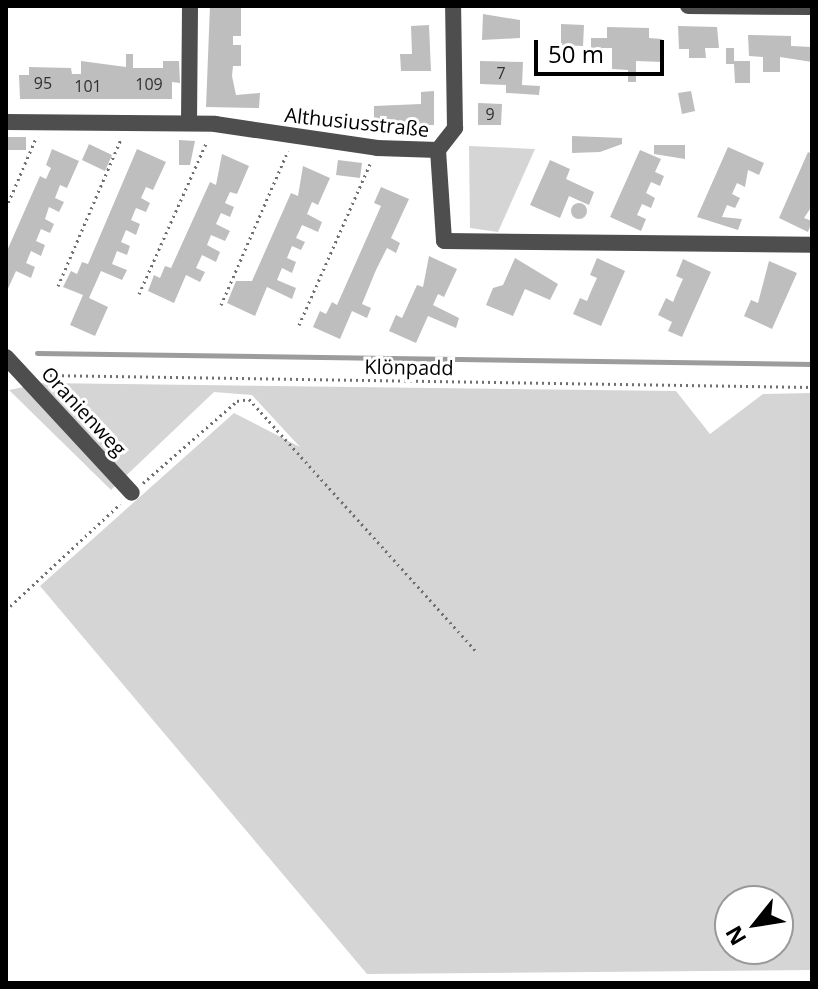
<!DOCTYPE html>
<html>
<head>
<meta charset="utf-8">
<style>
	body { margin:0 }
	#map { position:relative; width:818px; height:989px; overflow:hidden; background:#fff; font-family:"Open Sans",sans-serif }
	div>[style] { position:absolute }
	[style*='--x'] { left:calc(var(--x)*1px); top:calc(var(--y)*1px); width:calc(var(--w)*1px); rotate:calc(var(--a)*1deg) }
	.green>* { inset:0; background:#d5d5d5 }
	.stream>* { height:5px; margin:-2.5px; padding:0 2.5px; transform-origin:2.5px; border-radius:2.5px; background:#9c9c9c }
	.building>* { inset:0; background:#bebebe }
	.round { border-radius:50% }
	.path>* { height:3px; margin-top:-1.5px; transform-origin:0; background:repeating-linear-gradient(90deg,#707070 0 2px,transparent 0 6px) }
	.minor>* { height:16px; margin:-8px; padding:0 8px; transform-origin:8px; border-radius:8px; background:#4e4e4e }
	span { translate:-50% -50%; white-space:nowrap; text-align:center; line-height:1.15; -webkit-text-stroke:6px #fff; paint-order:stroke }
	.number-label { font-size:16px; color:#303030 }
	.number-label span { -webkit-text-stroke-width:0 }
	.street-label { font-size:20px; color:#000 }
	.frame { position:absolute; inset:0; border:8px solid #000; pointer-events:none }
	.north { position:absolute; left:714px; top:885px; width:80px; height:80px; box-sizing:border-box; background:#fff; border:2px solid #999; border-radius:50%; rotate:240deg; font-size:22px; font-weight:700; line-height:32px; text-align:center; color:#000 }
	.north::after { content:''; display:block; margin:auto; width:28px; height:36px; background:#000; clip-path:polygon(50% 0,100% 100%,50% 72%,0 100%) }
	.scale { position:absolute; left:534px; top:40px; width:130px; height:36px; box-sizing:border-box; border:4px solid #000; border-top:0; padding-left:10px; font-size:24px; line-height:28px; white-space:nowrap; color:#000; -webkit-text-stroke:6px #fff; paint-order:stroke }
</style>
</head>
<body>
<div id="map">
	<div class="green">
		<i style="clip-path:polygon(469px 146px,535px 149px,498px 232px,470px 228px)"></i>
		<i style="clip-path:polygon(evenodd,43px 383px,676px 391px,710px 434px,763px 394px,812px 393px,812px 970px,367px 974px,40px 586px,234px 413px,300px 447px,252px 395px,214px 392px,111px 490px,9px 390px,43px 383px,730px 901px,778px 901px,778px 949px,730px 949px,730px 901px)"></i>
	</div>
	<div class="stream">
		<i style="--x:37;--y:353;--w:775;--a:0.81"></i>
	</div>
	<div class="building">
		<i style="clip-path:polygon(210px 6px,241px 6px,241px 36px,233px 36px,233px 45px,241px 45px,241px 66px,233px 66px,232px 76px,236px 95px,260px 93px,259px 108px,206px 107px)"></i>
		<i style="clip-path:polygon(483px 14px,520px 20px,520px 38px,482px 40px)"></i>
		<i style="clip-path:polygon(561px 24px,584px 25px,583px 46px,561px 45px)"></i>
		<i style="clip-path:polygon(429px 25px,431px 71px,401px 71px,400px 54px,412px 54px,411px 26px)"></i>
		<i style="clip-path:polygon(678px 26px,717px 27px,719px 48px,705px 48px,706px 58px,689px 58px,689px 49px,679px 49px)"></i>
		<i style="clip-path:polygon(607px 27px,649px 28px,649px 38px,662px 39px,662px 62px,636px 61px,636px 82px,628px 82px,628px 70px,612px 69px,612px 48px,602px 48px,601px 65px,591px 64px,591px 38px,607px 38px)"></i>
		<i style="clip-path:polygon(748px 35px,791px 36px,791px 46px,812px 47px,812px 62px,780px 57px,780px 72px,763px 72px,763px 57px,749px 56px)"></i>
		<i style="clip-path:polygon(726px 48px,734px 48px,734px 61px,750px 61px,750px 83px,735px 83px,734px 64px,726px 64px)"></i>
		<i style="clip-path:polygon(126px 54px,133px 54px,133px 68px,163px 68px,163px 61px,179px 61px,180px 83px,172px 82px,172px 99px,20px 99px,19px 75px,29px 75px,29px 67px,71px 68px,72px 74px,81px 74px,81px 61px,126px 67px)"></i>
		<i style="clip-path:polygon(480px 61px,523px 62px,522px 85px,540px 86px,539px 95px,506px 93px,506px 85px,480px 84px)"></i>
		<i style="clip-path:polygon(434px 91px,434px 125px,374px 126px,374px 106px,421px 104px,421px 92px)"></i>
		<i style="clip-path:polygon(691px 91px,695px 111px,682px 114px,678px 93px)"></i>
		<i style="clip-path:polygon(478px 103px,502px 104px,501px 125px,478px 125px)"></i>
		<i style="clip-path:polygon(572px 136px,622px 138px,622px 144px,600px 152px,572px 153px)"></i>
		<i style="clip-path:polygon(6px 137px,26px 137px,26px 150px,6px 150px)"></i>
		<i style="clip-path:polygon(179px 140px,195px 141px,190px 165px,179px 165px)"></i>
		<i style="clip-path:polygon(89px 144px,112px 155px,105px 171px,82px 160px)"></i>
		<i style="clip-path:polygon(654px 145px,685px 145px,685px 159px,654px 154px)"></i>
		<i style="clip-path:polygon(728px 147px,764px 163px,759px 175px,748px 170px,745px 187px,737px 183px,732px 194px,740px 198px,735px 208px,727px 205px,722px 217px,742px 219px,738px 230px,697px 217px)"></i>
		<i style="clip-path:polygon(52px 149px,79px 161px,67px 188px,60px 185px,55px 198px,64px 202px,59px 212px,49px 207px,45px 219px,54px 224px,50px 233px,41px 229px,36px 241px,45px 245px,41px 256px,31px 251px,26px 263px,35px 267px,31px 278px,16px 271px,6px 293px,6px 253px,40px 176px,46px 179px,51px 168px,46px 165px)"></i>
		<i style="clip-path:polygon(137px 149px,166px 162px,153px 190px,146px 187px,141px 198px,150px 203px,146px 212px,136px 208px,131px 220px,140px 224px,136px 235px,126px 230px,121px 242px,130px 246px,127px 255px,117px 251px,112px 264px,127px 270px,122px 280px,101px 271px,89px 298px,108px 307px,95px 336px,70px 325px,83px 295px,63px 287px,71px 271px,77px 274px,82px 262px,88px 264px)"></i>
		<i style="clip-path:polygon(640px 150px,661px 159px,655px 172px,664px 176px,660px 186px,651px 182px,646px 193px,655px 198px,651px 208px,642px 204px,637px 215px,646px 219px,641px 231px,610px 217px)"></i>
		<i style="clip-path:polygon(808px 152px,812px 154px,812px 206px,804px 218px,812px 221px,808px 232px,779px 218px)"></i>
		<i style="clip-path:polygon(222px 154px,249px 166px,237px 194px,230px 192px,225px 203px,234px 207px,230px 217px,221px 213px,216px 224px,230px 231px,225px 241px,211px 235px,207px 245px,220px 252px,216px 262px,202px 255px,196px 268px,205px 272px,200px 282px,186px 275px,174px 303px,148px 291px,154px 275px,160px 278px,165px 266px,171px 268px,210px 182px,216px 185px)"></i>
		<i style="clip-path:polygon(338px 160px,362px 163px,360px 178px,336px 175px)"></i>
		<i style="clip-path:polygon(550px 160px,570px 169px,566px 179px,594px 192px,589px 205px,569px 196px,560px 218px,530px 205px)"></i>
		<i style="clip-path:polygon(303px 166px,330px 178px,318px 205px,312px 202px,307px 214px,322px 222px,318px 232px,302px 225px,296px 238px,305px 242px,301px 250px,292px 246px,287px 258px,296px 262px,292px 273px,282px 268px,277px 280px,296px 288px,292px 299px,267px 287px,255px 316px,227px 303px,236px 281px,252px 281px,291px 193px,298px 196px)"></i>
		<i style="clip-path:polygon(381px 187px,409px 199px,391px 238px,400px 243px,396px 253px,387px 248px,376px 270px,362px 304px,371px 308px,367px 318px,352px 311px,340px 339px,313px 327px,320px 311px,326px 314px,332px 302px,337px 305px,381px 206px,374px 203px)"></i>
		<i class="round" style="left:571px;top:203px;width:16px;height:16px"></i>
		<i style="clip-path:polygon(429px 256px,457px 269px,444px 297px,438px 294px,433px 305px,459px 318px,456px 328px,428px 316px,416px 343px,389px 331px,396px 315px,402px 318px,417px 285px,423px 287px)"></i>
		<i style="clip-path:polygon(515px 258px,558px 284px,550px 300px,525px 289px,513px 316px,486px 305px,493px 288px,503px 285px)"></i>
		<i style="clip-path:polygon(597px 258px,625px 271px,601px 326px,573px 314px,580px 298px,587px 301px,592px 289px,597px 278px,590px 275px)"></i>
		<i style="clip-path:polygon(683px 259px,711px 272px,682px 337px,668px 331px,672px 322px,658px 315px,666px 298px,673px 302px,678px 290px,683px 279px,676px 276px)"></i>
		<i style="clip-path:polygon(769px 261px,797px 273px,772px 329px,744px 316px,751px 300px,758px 303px)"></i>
	</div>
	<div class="path">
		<i style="--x:6;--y:208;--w:76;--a:-66.8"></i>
		<i style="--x:58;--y:286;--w:160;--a:-66.8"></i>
		<i style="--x:139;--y:294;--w:167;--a:-66"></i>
		<i style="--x:221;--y:305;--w:168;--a:-66.5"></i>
		<i style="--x:299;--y:325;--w:176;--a:-66.2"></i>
		<i style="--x:44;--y:375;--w:768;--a:0.9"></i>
		<i style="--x:143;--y:483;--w:125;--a:-41.1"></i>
		<i style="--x:237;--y:401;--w:12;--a:-9"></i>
		<i style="--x:249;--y:399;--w:339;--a:48"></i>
		<i style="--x:6;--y:610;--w:156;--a:-42.9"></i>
	</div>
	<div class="minor">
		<i style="--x:688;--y:6;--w:124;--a:0.5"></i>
		<i style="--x:6;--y:122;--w:209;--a:0.5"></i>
		<i style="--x:215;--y:124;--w:164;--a:8.4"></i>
		<i style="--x:377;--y:148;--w:61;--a:1.9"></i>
		<i style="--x:189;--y:123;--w:117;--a:-89.5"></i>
		<i style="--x:438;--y:150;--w:91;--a:86.2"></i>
		<i style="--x:444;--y:241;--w:368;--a:0.6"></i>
		<i style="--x:438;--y:150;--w:28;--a:-52"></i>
		<i style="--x:455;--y:128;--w:122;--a:-90.9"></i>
		<i style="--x:6;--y:357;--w:185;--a:47.2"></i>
	</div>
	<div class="number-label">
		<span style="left:501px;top:73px">7</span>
		<span style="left:43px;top:83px">95</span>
		<span style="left:149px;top:84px">109</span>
		<span style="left:88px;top:86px">101</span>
		<span style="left:490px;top:114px">9</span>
	</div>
	<div class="street-label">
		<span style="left:357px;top:122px;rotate:6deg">Althusiusstraße</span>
		<span style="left:409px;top:367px;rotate:1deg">Klönpadd</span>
		<span style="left:84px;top:411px;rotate:47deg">Oranienweg</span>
	</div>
	<div class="frame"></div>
	<div class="north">N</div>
	<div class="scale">50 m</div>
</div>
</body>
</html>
